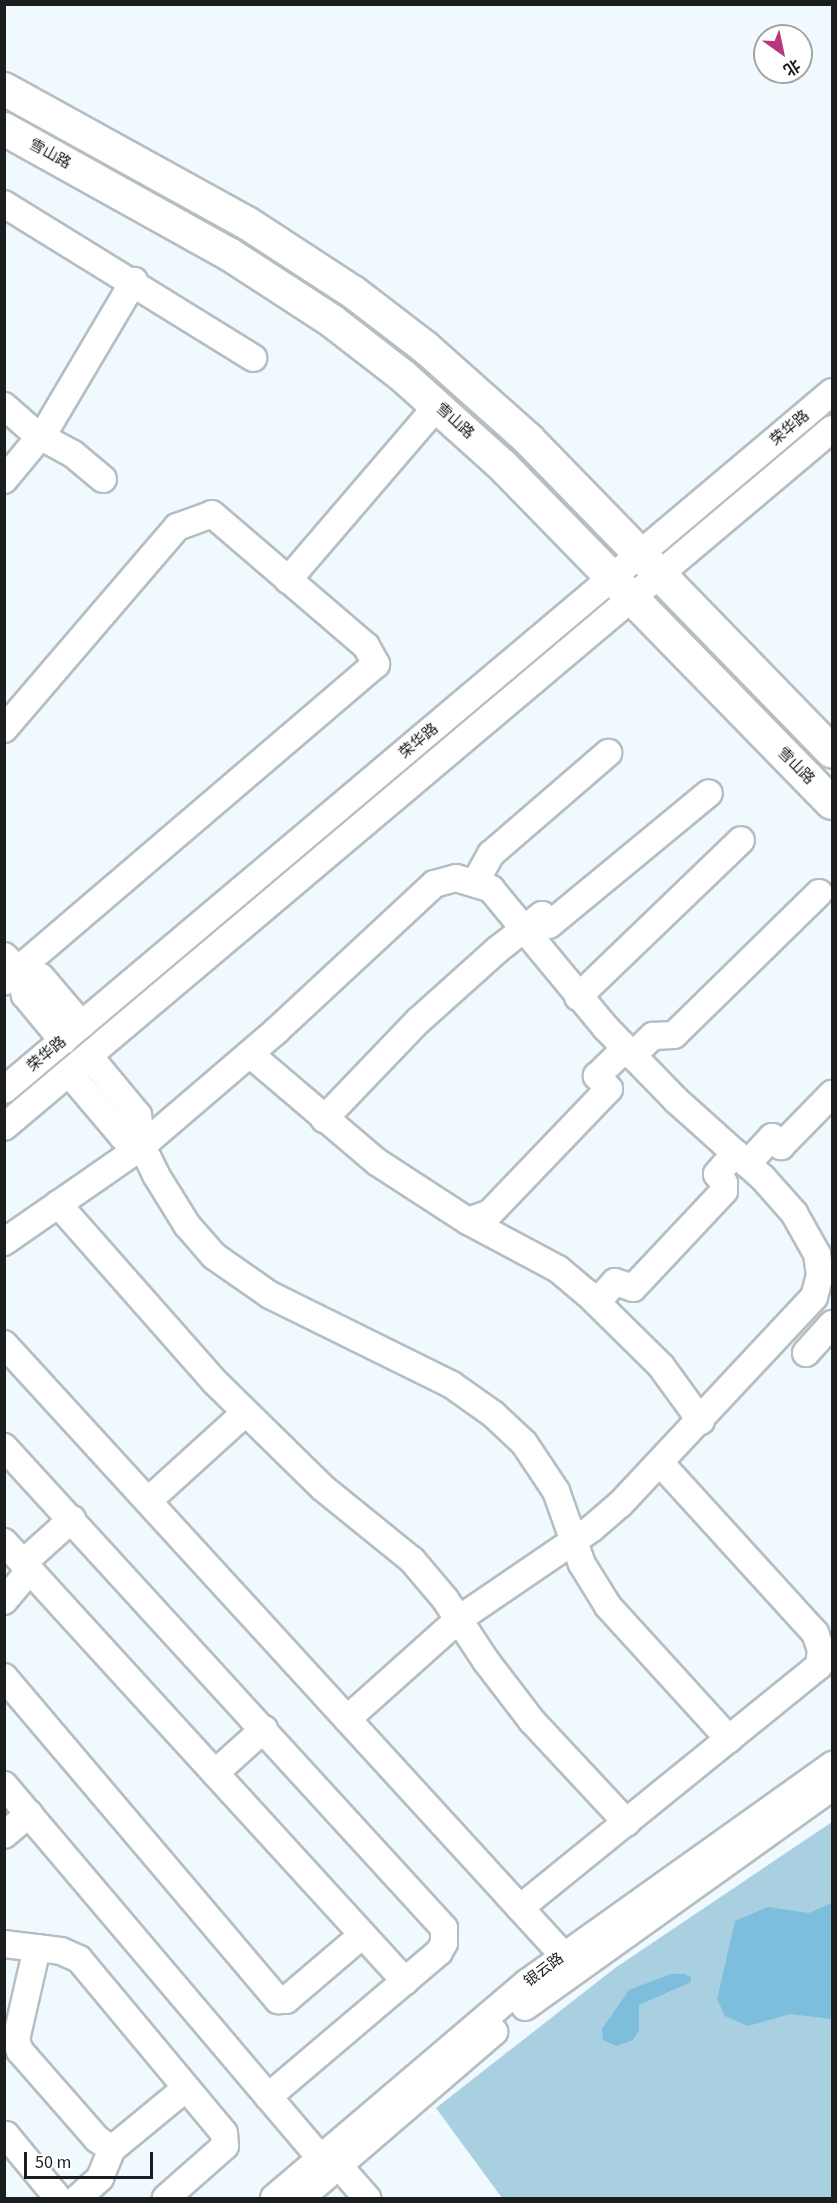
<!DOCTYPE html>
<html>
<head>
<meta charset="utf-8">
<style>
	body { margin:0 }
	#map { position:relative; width:837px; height:2203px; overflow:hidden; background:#f0f9fe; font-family:"Source Sans 3","Noto Sans SC",sans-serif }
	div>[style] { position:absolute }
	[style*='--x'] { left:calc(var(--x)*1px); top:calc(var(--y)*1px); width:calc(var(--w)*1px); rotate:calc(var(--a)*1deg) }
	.green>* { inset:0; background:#a9d0e1 }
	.water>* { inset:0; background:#7cbedb }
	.roads { filter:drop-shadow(2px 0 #b5bec2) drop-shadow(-2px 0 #b5bec2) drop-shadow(0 2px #b5bec2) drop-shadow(0 -2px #b5bec2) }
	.minor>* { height:26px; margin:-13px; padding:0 13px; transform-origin:13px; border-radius:13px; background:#fff }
	.major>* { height:32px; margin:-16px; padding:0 16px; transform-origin:16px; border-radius:16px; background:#fff }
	span { translate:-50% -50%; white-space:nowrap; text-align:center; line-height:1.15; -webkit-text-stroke:6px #fff; paint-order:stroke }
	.street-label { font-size:15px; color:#1a1e1f }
	.frame { position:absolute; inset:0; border:6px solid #1a1e1f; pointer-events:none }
	.north { position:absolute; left:753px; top:24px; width:60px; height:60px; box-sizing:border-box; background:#fff; border:2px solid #a3a5a5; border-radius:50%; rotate:147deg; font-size:16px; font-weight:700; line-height:24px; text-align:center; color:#1a1e1f }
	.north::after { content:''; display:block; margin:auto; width:21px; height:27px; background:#ba377f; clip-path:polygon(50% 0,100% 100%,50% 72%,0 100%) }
	.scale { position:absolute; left:24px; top:2152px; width:129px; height:27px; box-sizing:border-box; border:3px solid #1a1e1f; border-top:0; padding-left:8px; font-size:18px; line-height:21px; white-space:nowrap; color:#1a1e1f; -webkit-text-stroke:4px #fff; paint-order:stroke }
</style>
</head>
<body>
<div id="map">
	<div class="green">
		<i style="clip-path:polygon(832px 1822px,832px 2198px,502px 2198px,436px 2108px,615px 1968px)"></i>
	</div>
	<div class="water">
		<i style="clip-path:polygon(832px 1903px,832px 2019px,790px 2014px,748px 2026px,725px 2016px,717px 1999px,735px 1921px,768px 1907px,809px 1913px)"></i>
		<i style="clip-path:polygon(671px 1974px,684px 1974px,691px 1977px,691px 1982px,639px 2005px,639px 2030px,633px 2040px,616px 2046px,603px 2040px,602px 2029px,629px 1990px)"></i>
	</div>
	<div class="roads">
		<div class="minor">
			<i style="--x:4;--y:204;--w:293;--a:31.7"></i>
			<i style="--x:4;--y:406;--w:43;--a:41.2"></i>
			<i style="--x:36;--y:434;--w:42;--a:28.4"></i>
			<i style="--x:73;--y:454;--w:39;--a:40"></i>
			<i style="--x:4;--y:480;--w:67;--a:-50.4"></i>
			<i style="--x:47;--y:428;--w:171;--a:-59.4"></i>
			<i style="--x:288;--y:580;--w:230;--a:-49.4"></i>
			<i style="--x:4;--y:729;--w:266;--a:-49.4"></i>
			<i style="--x:177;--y:527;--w:37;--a:-20"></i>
			<i style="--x:212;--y:514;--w:203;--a:40.6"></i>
			<i style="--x:366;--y:646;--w:21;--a:61"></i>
			<i style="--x:376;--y:664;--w:489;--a:139.5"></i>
			<i style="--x:476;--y:881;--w:31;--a:-61"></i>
			<i style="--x:491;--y:854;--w:155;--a:-40.8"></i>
			<i style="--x:4;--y:956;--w:21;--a:43"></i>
			<i style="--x:19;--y:970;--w:23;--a:18"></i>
			<i style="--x:41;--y:977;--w:63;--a:49.5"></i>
			<i style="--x:19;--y:970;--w:26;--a:77"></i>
			<i style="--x:25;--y:995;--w:60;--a:50.4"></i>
			<i style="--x:578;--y:997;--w:226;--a:-43.9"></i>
			<i style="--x:250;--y:1054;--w:167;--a:40.4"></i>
			<i style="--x:377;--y:1162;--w:108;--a:33"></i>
			<i style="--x:468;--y:1221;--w:102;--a:28.1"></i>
			<i style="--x:558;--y:1269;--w:38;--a:40"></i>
			<i style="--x:587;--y:1293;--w:104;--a:44.6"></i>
			<i style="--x:661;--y:1366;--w:68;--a:54"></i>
			<i style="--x:89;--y:1056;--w:77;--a:50.3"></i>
			<i style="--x:138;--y:1115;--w:31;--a:83"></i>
			<i style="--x:142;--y:1146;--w:32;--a:64"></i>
			<i style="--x:156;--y:1175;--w:59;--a:58.2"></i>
			<i style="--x:187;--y:1225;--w:41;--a:48.9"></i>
			<i style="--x:214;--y:1256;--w:68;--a:34.9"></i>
			<i style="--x:270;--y:1295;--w:203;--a:26.3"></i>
			<i style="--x:452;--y:1385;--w:50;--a:35.3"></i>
			<i style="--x:493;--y:1414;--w:42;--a:43.1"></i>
			<i style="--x:524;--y:1443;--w:58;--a:56.3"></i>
			<i style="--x:556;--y:1491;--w:77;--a:70.4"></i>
			<i style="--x:582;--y:1564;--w:49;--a:58.2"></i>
			<i style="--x:608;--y:1606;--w:180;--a:47.7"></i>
			<i style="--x:632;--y:1056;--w:29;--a:-44"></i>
			<i style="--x:653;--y:1036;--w:21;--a:-3"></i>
			<i style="--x:674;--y:1035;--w:203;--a:-44.4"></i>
			<i style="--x:69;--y:1073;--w:84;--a:49.8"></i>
			<i style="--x:123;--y:1137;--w:21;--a:25"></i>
			<i style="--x:4;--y:1090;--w:1083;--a:-40.13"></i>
			<i style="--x:324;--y:1119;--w:136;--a:-46.2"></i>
			<i style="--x:418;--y:1021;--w:106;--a:-41.9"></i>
			<i style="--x:497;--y:950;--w:57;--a:-37.9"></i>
			<i style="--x:542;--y:915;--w:12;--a:55"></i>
			<i style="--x:549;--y:925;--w:207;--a:-39.5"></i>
			<i style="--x:4;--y:1127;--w:1083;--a:-40.13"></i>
			<i style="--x:747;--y:1164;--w:37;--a:-47"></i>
			<i style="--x:772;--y:1137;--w:13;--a:45"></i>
			<i style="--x:781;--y:1146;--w:73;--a:-45.6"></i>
			<i style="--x:58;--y:1204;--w:237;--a:48.6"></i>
			<i style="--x:215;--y:1382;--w:151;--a:44.5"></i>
			<i style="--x:323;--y:1488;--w:114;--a:39"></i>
			<i style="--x:412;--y:1560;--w:51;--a:49.8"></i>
			<i style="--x:445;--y:1599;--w:74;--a:56.5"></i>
			<i style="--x:486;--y:1661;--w:76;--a:52.5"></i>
			<i style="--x:532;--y:1721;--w:139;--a:47"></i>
			<i style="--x:468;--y:1221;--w:23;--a:-20"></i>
			<i style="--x:490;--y:1213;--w:172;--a:-46.2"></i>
			<i style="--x:609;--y:1089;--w:18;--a:-133"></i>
			<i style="--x:597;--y:1076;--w:40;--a:-44"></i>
			<i style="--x:4;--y:1242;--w:168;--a:-34.8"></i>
			<i style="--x:142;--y:1146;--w:177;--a:-40.6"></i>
			<i style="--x:276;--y:1031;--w:216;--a:-42.9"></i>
			<i style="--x:434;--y:884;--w:23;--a:-15"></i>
			<i style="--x:456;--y:878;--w:37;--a:17"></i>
			<i style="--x:491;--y:889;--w:180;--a:50.4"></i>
			<i style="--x:606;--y:1028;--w:100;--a:45.8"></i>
			<i style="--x:676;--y:1100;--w:117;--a:41.9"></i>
			<i style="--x:763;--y:1178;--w:47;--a:48.5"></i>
			<i style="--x:794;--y:1213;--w:47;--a:60.7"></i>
			<i style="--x:817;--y:1254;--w:21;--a:82"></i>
			<i style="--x:820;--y:1275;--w:23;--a:105"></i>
			<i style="--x:814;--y:1297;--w:284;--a:133.1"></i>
			<i style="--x:620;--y:1504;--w:38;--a:139"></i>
			<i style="--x:591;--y:1529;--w:160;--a:145.7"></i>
			<i style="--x:459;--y:1619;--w:150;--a:138.2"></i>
			<i style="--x:597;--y:1302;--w:27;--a:-48"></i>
			<i style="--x:615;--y:1282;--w:19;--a:18"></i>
			<i style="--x:633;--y:1288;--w:133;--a:-46.8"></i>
			<i style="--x:724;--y:1191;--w:8;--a:-90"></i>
			<i style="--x:724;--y:1183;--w:11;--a:-128"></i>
			<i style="--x:717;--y:1174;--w:28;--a:-49"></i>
			<i style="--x:4;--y:1344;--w:828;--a:47.54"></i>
			<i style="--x:806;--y:1353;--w:39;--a:-48"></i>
			<i style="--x:4;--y:1447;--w:652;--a:47.55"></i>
			<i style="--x:444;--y:1928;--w:15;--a:90"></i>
			<i style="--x:444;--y:1943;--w:10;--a:119"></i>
			<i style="--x:439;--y:1952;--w:224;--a:139.7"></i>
			<i style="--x:148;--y:1501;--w:131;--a:-42.2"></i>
			<i style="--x:4;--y:1542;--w:595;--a:47.59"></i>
			<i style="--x:23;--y:1563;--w:66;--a:-41.9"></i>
			<i style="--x:4;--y:1601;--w:40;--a:-50"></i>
			<i style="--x:4;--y:1677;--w:424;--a:49.7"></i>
			<i style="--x:278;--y:2000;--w:8;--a:0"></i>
			<i style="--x:286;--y:2000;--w:100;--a:-40.5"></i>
			<i style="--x:215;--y:1773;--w:66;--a:-41.9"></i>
			<i style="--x:4;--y:1785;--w:489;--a:49.7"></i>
			<i style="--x:4;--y:1835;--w:33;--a:-40"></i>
			<i style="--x:520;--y:1908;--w:385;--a:-39"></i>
			<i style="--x:819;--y:1666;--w:16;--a:-83"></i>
			<i style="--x:821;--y:1650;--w:18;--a:-109"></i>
			<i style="--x:815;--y:1633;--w:229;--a:-132.3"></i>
			<i style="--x:4;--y:1944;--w:57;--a:7"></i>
			<i style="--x:61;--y:1951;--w:20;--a:24"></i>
			<i style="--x:79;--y:1959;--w:226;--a:50.2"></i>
			<i style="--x:224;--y:2133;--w:13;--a:86"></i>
			<i style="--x:225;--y:2146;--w:79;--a:138.6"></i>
			<i style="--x:37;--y:1948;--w:94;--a:102.9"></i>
			<i style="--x:16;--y:2040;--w:12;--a:70"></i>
			<i style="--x:20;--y:2051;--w:117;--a:48.8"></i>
			<i style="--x:97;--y:2139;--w:18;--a:34"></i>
			<i style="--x:525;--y:2007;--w:378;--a:-35.6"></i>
			<i style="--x:6;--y:2135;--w:82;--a:50.5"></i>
			<i style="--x:339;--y:2166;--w:43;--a:48.8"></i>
			<i style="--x:78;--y:2198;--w:30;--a:-42"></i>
			<i style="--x:100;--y:2178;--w:31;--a:-68"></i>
			<i style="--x:112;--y:2149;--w:96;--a:-39.5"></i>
			<i style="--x:274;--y:2198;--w:333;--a:-40.4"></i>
			<i style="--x:528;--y:1982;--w:374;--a:-35.5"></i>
			<i style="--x:301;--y:2198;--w:255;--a:-40.7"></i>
		</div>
		<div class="major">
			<i style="--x:4;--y:89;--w:277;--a:28.9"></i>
			<i style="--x:247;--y:223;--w:126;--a:33.1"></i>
			<i style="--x:353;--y:292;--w:92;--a:37.5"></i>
			<i style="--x:426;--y:348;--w:137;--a:41.7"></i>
			<i style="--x:528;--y:439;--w:436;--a:45.8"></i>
			<i style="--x:4;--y:129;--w:257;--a:29.1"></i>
			<i style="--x:229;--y:254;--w:123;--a:33"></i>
			<i style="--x:332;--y:321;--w:90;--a:37.8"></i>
			<i style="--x:403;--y:376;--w:133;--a:42"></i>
			<i style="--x:502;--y:465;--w:472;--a:45.7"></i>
		</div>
	</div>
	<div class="street-label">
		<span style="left:50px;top:154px;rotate:29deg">雪山路</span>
		<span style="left:455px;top:421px;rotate:42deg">雪山路</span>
		<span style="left:790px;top:428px;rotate:-40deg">荣华路</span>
		<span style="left:419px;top:741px;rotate:-40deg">荣华路</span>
		<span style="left:796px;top:766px;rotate:45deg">雪山路</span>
		<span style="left:47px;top:1054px;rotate:-40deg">荣华路</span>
		<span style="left:544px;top:1970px;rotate:-37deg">银云路</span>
	</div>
	<div class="frame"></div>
	<div class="north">北</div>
	<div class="scale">50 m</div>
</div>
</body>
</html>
